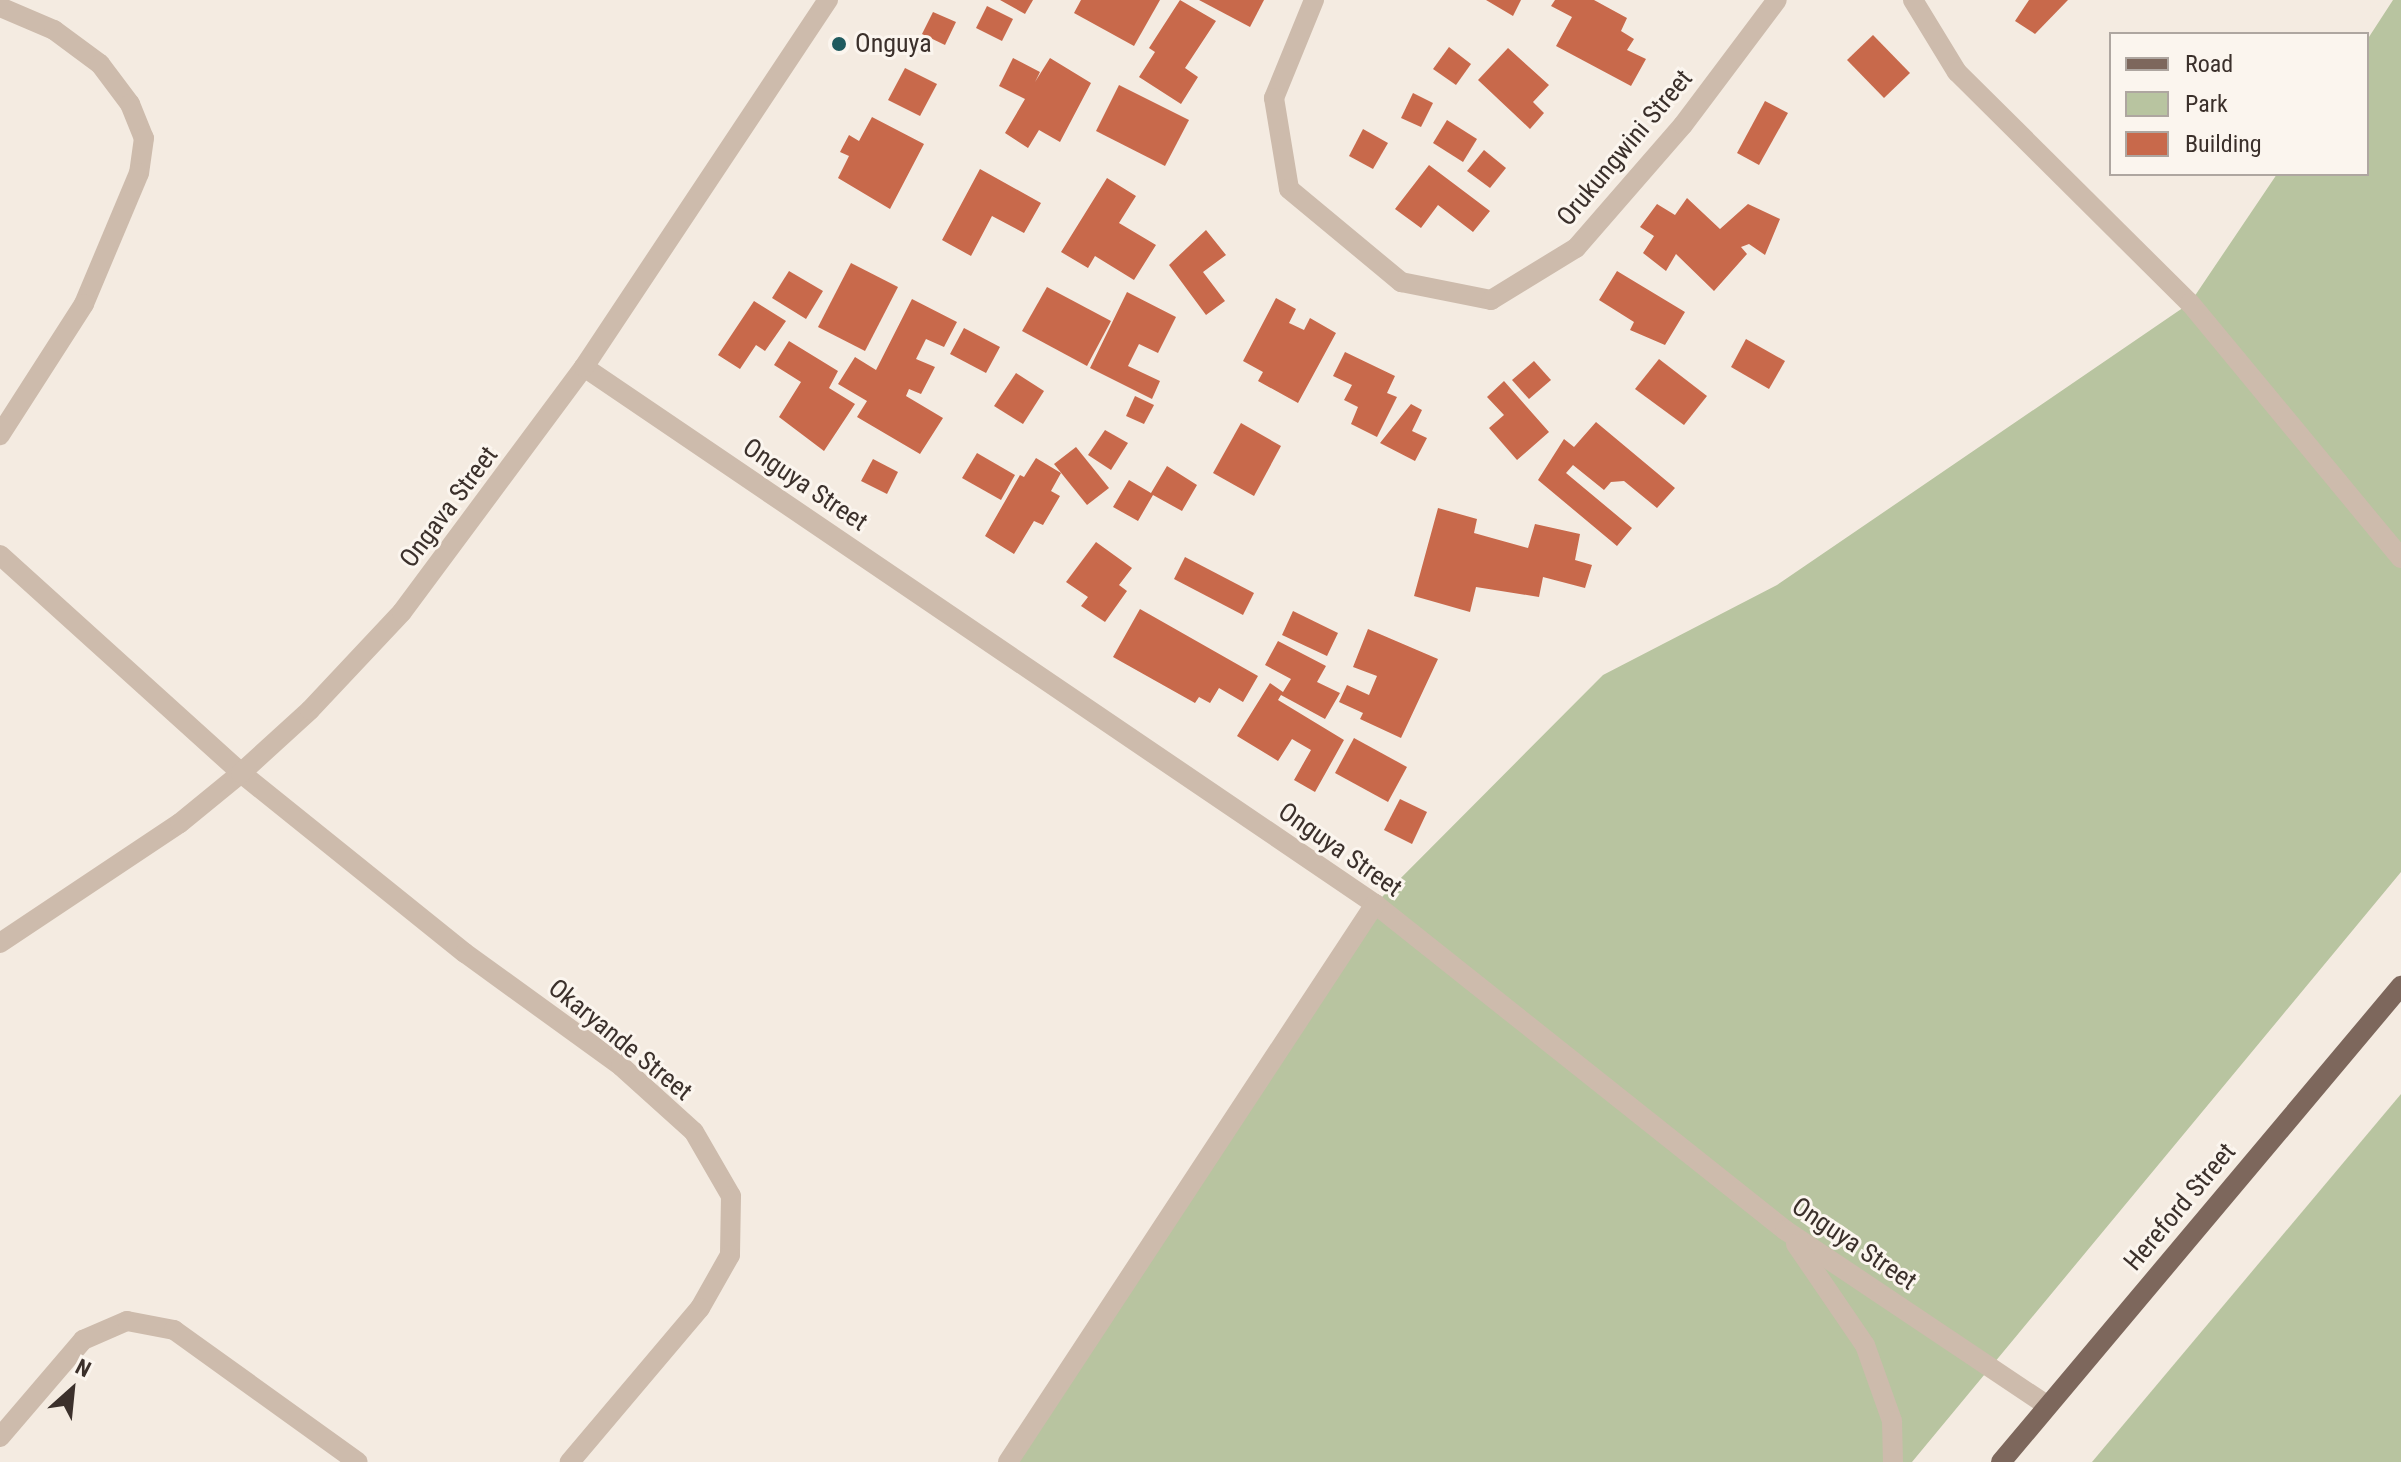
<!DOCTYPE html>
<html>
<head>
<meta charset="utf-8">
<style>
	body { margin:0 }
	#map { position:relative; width:2401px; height:1462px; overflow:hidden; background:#f4ebe1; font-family:"Roboto Condensed",sans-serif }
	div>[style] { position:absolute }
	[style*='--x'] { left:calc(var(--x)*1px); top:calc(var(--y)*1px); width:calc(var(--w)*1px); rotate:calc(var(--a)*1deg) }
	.green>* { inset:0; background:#b8c4a0 }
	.building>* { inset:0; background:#c8694b }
	.minor>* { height:20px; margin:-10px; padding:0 10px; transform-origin:10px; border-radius:10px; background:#cdbbac }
	.major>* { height:20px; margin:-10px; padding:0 10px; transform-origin:10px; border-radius:10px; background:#7d675c }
	.dots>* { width:22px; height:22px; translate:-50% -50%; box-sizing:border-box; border:4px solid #fbf5ee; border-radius:50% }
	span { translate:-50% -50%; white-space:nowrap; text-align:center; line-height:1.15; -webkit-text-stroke:6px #fbf5ee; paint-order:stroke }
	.poi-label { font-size:26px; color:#3b302b }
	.left { translate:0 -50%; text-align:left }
	.street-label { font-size:26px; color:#3b302b }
	.legend { position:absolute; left:2109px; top:32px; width:260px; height:144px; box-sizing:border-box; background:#fbf5ee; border:2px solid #aea6a0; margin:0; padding:10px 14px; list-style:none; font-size:24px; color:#3b302b }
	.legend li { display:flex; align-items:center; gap:16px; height:40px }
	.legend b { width:40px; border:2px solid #aea6a0 }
	.north { position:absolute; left:32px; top:1350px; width:80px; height:80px; -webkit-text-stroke:6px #fbf5ee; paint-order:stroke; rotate:27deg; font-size:22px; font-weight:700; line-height:32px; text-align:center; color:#3b302b }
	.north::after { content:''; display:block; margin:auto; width:28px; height:36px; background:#3b302b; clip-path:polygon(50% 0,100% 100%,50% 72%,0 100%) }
</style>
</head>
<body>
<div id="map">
	<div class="green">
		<i style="clip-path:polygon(2393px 0,2401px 0,2401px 872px,1912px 1462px,1008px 1462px,1375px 904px,1603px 675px,1777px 585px,2190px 303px,2277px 174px,2367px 174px,2367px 40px)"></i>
		<i style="clip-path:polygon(2401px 1094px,2401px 1462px,2092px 1462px)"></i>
	</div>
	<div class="building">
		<i style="clip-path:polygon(1000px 0,1033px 0,1025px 14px)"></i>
		<i style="clip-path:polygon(1081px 0,1160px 0,1134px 46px,1074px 13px)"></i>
		<i style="clip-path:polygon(1180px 0,1216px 21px,1185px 68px,1198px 77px,1181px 104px,1139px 77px,1155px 52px,1149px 48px)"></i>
		<i style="clip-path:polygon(1199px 0,1264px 0,1250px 27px)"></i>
		<i style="clip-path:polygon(1486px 0,1521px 0,1513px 16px)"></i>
		<i style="clip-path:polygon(1555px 0,1594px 0,1627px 18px,1621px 31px,1634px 39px,1627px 50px,1646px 59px,1631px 86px,1556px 46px,1572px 17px,1551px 6px)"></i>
		<i style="clip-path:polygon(2029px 0,2068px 0,2035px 34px,2015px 21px)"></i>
		<i style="clip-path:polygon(987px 6px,1013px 19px,1002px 41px,976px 28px)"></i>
		<i style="clip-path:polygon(933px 12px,956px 22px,945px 45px,922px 34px)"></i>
		<i style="clip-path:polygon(1873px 35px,1910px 73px,1884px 98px,1847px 60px)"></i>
		<i style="clip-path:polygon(1449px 47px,1471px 64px,1456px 85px,1433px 69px)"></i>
		<i style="clip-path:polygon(1508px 48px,1549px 85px,1533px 102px,1544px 113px,1530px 129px,1478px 80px)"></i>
		<i style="clip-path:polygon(1013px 58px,1040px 72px,1035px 82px,1050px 58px,1091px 83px,1060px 142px,1039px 130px,1028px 148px,1005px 133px,1025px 99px,999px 86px)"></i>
		<i style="clip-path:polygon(905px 68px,937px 84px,920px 116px,888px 100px)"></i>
		<i style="clip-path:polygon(1119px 85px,1189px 120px,1165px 166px,1096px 131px)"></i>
		<i style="clip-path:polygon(1413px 93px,1433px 103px,1421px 127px,1401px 118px)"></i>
		<i style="clip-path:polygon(1765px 101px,1788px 113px,1759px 165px,1737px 153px)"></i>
		<i style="clip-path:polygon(872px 117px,924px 144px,890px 209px,838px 178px,849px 156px,840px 152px,849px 135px,859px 141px)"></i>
		<i style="clip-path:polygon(1447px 120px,1477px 139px,1463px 162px,1433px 143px)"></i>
		<i style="clip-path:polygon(1363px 129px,1388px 143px,1373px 169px,1349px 156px)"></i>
		<i style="clip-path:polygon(1484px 150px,1506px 168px,1490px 188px,1467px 171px)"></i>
		<i style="clip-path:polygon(1429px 165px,1490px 211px,1473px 232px,1438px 205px,1421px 228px,1395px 209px)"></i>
		<i style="clip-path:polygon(980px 169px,1041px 203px,1024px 233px,992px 216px,971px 256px,942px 240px)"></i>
		<i style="clip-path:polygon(1107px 178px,1136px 196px,1119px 223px,1156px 245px,1134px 280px,1095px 256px,1088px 268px,1061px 252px)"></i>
		<i style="clip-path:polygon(1687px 198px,1720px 229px,1748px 204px,1780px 219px,1765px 255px,1749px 244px,1741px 247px,1747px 254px,1714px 291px,1676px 254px,1666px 271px,1643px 253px,1654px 236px,1640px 227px,1657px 204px,1675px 215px)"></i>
		<i style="clip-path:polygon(1206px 230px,1226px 255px,1203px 272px,1225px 301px,1206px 315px,1169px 265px)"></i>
		<i style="clip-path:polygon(851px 263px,898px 287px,865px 351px,818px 327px)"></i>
		<i style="clip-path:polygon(789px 271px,823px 291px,806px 319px,772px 298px)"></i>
		<i style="clip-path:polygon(1617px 271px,1685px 312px,1665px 345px,1630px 330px,1634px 322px,1599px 300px)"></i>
		<i style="clip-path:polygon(1047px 287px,1111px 321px,1087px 366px,1022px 331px)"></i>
		<i style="clip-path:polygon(1127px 292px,1176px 317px,1158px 353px,1139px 344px,1128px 366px,1160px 381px,1152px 399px,1090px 368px)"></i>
		<i style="clip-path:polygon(1276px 298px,1296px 309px,1289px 323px,1304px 330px,1310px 318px,1336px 333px,1298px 403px,1258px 381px,1263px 372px,1243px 361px)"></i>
		<i style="clip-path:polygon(912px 299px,957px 322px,944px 347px,926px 339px,916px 359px,935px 367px,921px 394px,909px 389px,906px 396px,943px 418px,920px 454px,857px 417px,867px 401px,838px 384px,855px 357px,876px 370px)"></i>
		<i style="clip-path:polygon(754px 301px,786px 321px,765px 351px,756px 345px,740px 369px,718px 355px)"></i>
		<i style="clip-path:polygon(964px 328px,1000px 347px,986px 373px,950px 354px)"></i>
		<i style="clip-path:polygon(1746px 339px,1785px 361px,1769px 389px,1731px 367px)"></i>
		<i style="clip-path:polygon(789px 341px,838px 371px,829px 388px,855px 404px,824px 451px,779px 417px,801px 382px,774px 365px)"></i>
		<i style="clip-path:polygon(1345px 352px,1395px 376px,1387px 393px,1397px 397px,1377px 437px,1351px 424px,1358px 407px,1344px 400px,1352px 385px,1333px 376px)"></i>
		<i style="clip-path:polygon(1659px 359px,1707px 396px,1684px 425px,1635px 389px)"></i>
		<i style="clip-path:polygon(1534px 361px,1551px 380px,1529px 399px,1512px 380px)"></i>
		<i style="clip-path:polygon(1016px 373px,1044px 391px,1023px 424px,994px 406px)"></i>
		<i style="clip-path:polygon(1504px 381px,1549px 432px,1517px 460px,1489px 428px,1504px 415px,1487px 397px)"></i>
		<i style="clip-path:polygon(1135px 396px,1154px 405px,1144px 424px,1126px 416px)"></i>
		<i style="clip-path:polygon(1411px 404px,1422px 410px,1412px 431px,1427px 438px,1415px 461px,1380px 443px)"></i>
		<i style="clip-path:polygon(1596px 422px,1675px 488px,1657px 508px,1624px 481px,1611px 482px,1604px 490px,1573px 465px,1566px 473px,1632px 528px,1617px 546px,1538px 480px,1564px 439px,1574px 447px)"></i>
		<i style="clip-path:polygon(1241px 423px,1281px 446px,1254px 496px,1213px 473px)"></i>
		<i style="clip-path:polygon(1105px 430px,1128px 443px,1111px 470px,1088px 455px)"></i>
		<i style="clip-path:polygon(1076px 447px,1109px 488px,1087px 505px,1054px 464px)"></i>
		<i style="clip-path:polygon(977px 453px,1015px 475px,1001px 500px,962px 478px)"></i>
		<i style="clip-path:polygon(1036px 458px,1061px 473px,1051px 491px,1060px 496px,1043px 525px,1034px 521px,1014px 554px,985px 536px,1020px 475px,1024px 477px)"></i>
		<i style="clip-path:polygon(873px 459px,898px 472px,887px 494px,861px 481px)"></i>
		<i style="clip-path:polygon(1167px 466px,1197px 485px,1182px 511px,1153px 495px,1138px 521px,1113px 507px,1129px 480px,1151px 493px)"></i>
		<i style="clip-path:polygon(1438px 508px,1477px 519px,1474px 533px,1528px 548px,1535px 524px,1580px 534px,1575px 560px,1592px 565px,1585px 588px,1543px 577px,1539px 597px,1476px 587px,1470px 612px,1414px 596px)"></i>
		<i style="clip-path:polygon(1096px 542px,1132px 568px,1119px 585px,1127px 591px,1105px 622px,1081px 606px,1088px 597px,1066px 582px)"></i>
		<i style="clip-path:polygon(1185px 557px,1254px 593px,1243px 615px,1174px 579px)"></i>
		<i style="clip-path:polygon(1140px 609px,1258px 676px,1243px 702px,1219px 688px,1210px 703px,1199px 697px,1195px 703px,1113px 657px)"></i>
		<i style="clip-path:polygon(1293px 611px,1338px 633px,1327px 656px,1282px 635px)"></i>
		<i style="clip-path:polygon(1368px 629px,1438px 659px,1401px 738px,1360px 719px,1363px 713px,1339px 702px,1347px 685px,1369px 695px,1377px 676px,1353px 667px)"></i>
		<i style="clip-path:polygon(1278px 641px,1326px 666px,1317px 682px,1340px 693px,1325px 719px,1281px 695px,1278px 700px,1344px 740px,1315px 792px,1294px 780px,1311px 750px,1292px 739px,1278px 761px,1237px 736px,1270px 683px,1283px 692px,1291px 679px,1265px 665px)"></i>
		<i style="clip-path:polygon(1354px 738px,1407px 767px,1388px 802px,1335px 773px)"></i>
		<i style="clip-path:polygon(1400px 799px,1427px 812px,1412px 844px,1384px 830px)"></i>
	</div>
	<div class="minor">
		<i style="--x:1314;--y:0;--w:106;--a:112.2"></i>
		<i style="--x:1274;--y:98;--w:92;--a:80.6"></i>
		<i style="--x:1289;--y:189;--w:146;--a:39.7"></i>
		<i style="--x:1401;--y:282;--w:92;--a:11.3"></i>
		<i style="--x:1491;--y:300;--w:100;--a:-31.5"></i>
		<i style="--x:1576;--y:248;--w:163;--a:-49"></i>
		<i style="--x:1683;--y:125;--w:156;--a:-53.1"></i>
		<i style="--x:1913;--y:0;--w:84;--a:58.6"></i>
		<i style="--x:1957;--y:72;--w:328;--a:44.8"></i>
		<i style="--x:2190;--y:303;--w:331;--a:50.4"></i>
		<i style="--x:0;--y:7;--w:59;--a:23.1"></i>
		<i style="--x:54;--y:30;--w:57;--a:36.5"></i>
		<i style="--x:100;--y:64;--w:50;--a:53.1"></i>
		<i style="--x:130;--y:104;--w:37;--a:68"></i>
		<i style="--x:144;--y:138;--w:35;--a:98"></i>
		<i style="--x:139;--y:173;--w:142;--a:112.8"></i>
		<i style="--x:84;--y:304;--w:156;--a:122.7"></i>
		<i style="--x:584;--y:367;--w:956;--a:34.17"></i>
		<i style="--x:1375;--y:904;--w:524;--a:38.49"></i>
		<i style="--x:1785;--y:1230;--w:314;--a:33.8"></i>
		<i style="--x:0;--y:555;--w:325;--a:42.1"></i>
		<i style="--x:241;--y:773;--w:287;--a:38.8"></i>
		<i style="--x:465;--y:953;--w:193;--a:35.9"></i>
		<i style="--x:621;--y:1066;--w:98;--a:42.1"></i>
		<i style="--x:694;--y:1132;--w:74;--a:60"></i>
		<i style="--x:731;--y:1196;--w:59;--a:91"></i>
		<i style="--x:730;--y:1255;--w:61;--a:119.5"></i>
		<i style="--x:700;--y:1308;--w:202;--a:130.2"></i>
		<i style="--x:0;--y:943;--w:216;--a:-33.7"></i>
		<i style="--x:180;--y:823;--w:79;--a:-39.3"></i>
		<i style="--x:241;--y:773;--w:93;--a:-42.4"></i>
		<i style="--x:310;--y:710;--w:134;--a:-46.8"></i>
		<i style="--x:402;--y:612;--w:305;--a:-53.4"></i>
		<i style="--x:584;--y:367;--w:441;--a:-56.4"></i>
		<i style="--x:1796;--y:1244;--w:122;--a:55.7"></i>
		<i style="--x:1865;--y:1345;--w:81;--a:70.4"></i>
		<i style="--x:1892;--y:1421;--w:41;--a:88.6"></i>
		<i style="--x:0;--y:1437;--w:128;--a:-49.4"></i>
		<i style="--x:83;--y:1340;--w:48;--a:-23.4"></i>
		<i style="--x:127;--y:1321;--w:48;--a:10.8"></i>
		<i style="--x:174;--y:1330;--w:226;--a:35.7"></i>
		<i style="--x:1008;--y:1462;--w:668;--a:-56.67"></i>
	</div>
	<div class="major">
		<i style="--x:2001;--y:1462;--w:622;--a:-49.96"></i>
	</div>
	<div class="dots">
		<i style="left:839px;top:44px;background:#1f5a5e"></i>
	</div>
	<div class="poi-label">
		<span class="left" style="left:855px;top:44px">Onguya</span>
	</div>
	<div class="street-label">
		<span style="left:1625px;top:148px;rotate:-50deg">Orukungwini Street</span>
		<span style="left:805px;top:485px;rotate:34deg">Onguya Street</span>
		<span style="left:449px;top:507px;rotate:-53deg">Ongava Street</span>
		<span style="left:1340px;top:850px;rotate:35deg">Onguya Street</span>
		<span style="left:620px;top:1040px;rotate:39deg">Okaryande Street</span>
		<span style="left:2180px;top:1207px;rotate:-50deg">Hereford Street</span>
		<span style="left:1854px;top:1244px;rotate:34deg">Onguya Street</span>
	</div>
	<ul class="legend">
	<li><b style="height:10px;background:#7d675c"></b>Road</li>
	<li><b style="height:22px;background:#b8c4a0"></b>Park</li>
	<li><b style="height:22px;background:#c8694b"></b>Building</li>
	</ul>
	<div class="north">N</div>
</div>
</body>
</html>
